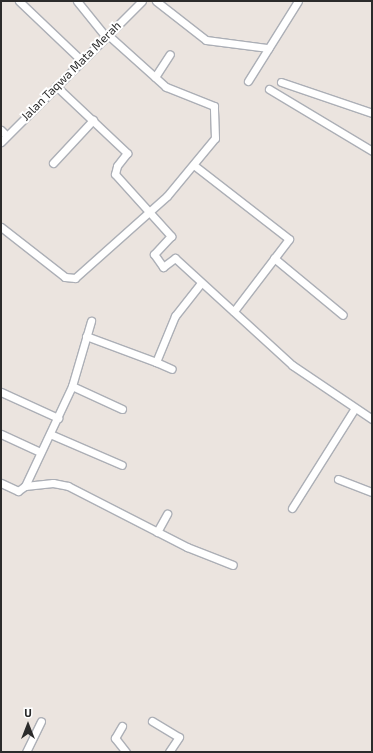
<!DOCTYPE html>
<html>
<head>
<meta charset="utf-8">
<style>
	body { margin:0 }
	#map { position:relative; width:373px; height:753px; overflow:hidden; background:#ebe4df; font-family:"Exo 2",sans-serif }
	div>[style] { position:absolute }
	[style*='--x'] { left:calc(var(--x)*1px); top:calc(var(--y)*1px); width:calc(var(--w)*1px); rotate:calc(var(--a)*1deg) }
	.roads { filter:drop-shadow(1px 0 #acafb6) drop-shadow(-1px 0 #acafb6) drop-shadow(0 1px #acafb6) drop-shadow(0 -1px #acafb6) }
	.minor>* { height:7px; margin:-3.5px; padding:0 3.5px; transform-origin:3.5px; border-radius:3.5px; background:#fff }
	span { translate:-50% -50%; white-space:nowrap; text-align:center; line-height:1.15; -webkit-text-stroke:4px #fff; paint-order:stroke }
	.street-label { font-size:12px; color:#2b2b2b }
	.frame { position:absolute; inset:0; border:2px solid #2b2b2b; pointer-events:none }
	.north { position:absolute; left:8px; top:705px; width:40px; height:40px; -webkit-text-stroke:3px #fff; paint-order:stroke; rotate:0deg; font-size:11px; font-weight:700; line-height:16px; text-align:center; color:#2b2b2b }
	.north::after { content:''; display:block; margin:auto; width:14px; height:18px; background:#2b2b2b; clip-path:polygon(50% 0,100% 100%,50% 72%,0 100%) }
</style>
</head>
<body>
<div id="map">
	<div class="roads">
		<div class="minor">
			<i style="--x:19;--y:1;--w:87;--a:43.6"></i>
			<i style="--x:77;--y:1;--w:46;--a:51.1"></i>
			<i style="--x:156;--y:1;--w:63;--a:38"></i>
			<i style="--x:206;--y:40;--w:63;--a:7.4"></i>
			<i style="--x:155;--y:77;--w:27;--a:-57"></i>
			<i style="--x:248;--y:81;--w:94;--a:-58"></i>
			<i style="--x:281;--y:82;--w:96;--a:18.8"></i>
			<i style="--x:56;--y:86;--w:98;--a:43.3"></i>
			<i style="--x:127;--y:153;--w:16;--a:128"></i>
			<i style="--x:117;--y:166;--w:8;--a:104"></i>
			<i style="--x:115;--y:174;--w:84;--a:47.9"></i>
			<i style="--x:171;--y:236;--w:25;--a:133"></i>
			<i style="--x:154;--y:254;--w:16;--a:55"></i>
			<i style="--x:163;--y:267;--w:15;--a:-37"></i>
			<i style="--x:175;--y:258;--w:159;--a:42.4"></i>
			<i style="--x:292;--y:365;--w:97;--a:34"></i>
			<i style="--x:269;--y:89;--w:120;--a:31"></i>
			<i style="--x:1;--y:130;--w:8;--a:45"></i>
			<i style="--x:1;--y:142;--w:199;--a:-45"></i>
			<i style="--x:53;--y:163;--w:59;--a:-47.1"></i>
			<i style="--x:195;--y:166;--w:119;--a:37.8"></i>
			<i style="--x:289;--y:239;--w:91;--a:127.4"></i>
			<i style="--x:1;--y:227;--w:81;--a:38"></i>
			<i style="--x:65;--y:277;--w:10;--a:6"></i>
			<i style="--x:75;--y:278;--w:123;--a:-41.7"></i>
			<i style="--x:167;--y:196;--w:75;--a:-50.4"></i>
			<i style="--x:215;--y:138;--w:32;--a:-92"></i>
			<i style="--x:214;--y:106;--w:52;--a:-158.4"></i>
			<i style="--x:166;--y:87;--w:78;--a:-138.1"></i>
			<i style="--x:274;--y:258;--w:89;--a:39.6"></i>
			<i style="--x:86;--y:336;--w:75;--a:20.4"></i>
			<i style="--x:156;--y:362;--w:50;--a:-67.6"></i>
			<i style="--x:175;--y:316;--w:42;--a:-51.8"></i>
			<i style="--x:156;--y:362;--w:17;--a:24"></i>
			<i style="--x:72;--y:386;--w:55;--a:24.7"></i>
			<i style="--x:1;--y:392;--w:63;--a:24.5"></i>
			<i style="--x:1;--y:434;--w:43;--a:24.8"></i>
			<i style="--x:50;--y:434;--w:78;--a:23.3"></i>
			<i style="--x:338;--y:479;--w:36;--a:21"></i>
			<i style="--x:1;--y:483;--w:19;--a:25"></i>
			<i style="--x:18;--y:491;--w:9;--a:-36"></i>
			<i style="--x:25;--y:486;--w:110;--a:-64.8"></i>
			<i style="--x:72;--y:386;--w:68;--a:-73.7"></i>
			<i style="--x:25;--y:486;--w:28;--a:-6"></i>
			<i style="--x:53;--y:483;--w:15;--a:11"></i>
			<i style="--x:68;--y:486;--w:134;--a:27.1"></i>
			<i style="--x:187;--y:547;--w:49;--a:21.4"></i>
			<i style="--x:292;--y:508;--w:118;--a:-57.8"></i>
			<i style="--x:157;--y:532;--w:21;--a:-61"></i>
			<i style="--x:152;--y:721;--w:31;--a:31"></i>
			<i style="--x:179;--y:737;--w:18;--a:124"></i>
			<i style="--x:122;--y:726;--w:14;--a:120"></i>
			<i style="--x:115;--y:738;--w:18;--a:52"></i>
			<i style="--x:26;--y:752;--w:34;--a:-64"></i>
		</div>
	</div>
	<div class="street-label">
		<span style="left:71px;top:71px;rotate:-45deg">Jalan Taqwa Mata Merah</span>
	</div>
	<div class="frame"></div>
	<div class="north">U</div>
</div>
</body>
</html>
